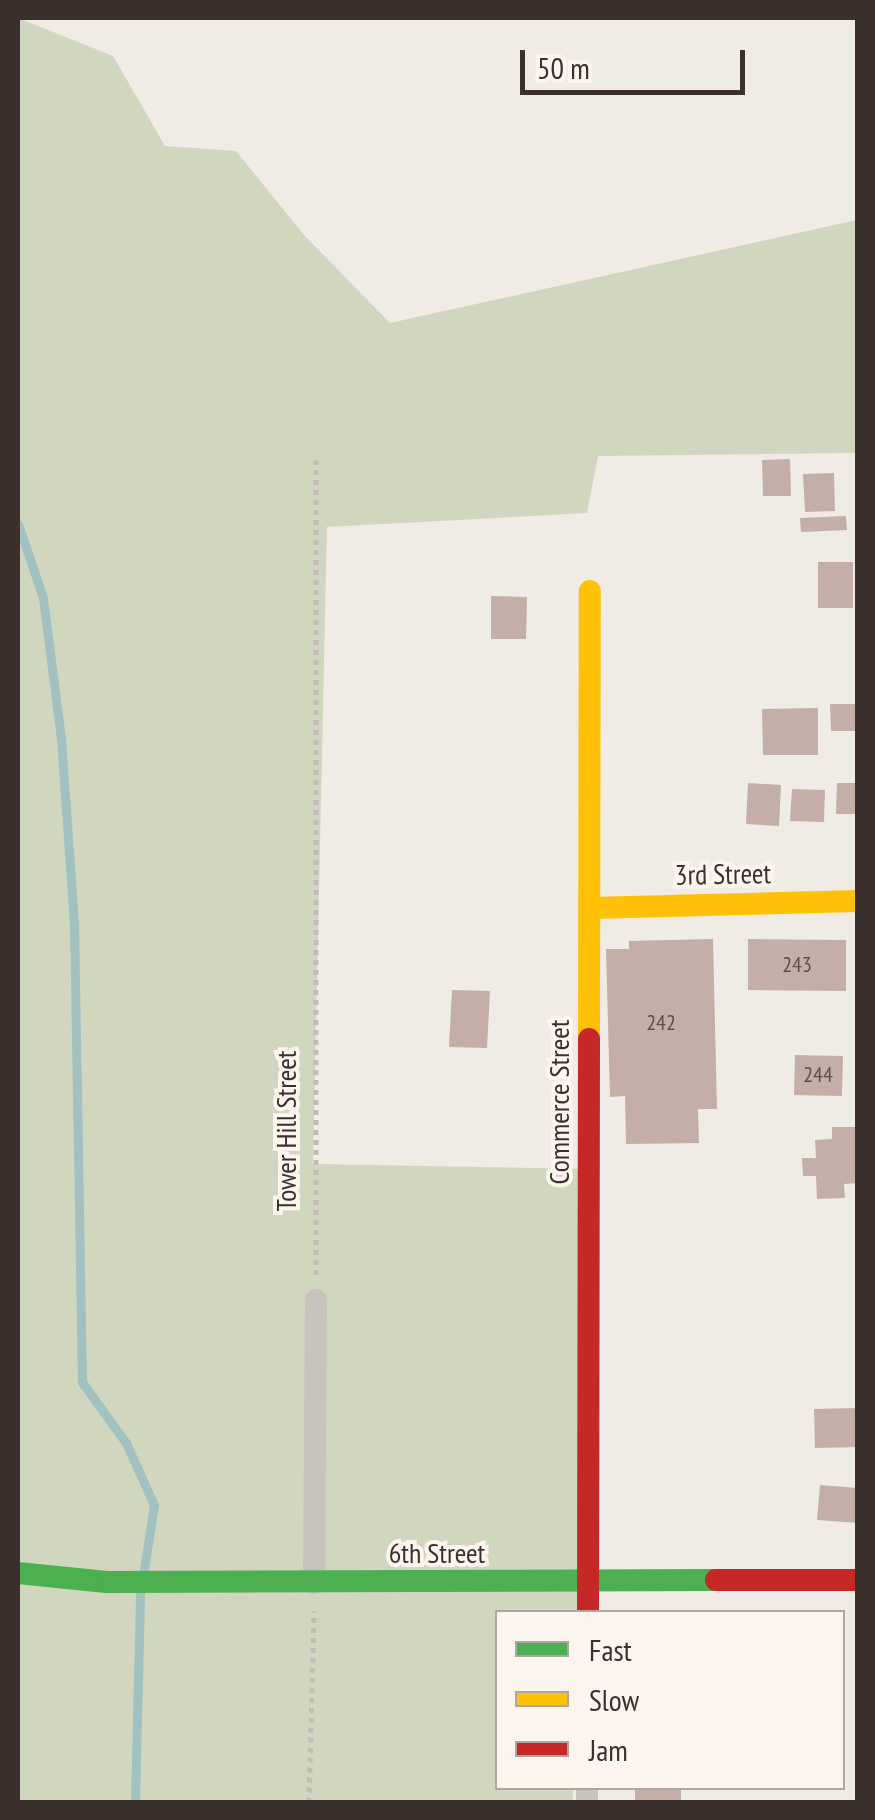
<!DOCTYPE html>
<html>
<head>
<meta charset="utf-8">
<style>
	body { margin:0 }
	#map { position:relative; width:875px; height:1820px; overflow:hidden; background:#f0ebe5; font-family:"PT Sans Narrow",sans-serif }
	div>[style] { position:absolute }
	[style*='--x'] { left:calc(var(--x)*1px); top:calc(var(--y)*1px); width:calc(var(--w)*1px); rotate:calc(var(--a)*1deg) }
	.green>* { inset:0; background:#d1d6bf }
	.stream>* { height:9px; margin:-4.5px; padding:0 4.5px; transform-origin:4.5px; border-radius:4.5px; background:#a1c2c1 }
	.building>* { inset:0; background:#c3afa7 }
	.path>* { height:5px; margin-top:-2.5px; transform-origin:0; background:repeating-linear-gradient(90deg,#c2bbb6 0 5px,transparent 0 10px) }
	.street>* { height:22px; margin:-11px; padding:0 11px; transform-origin:11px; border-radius:11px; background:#c9c3be }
	.fast>* { height:22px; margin:-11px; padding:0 11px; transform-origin:11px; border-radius:11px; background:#4caf50 }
	.slow>* { height:22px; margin:-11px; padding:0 11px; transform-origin:11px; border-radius:11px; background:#ffc107 }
	.jam>* { height:22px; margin:-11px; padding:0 11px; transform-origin:11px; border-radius:11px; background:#c62828 }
	span { translate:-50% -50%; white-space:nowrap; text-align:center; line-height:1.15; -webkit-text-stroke:8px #fbf5ee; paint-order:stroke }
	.number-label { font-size:22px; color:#5d504a }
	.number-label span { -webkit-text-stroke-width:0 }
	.street-label { font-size:28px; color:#3b302b }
	.frame { position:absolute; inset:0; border:20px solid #3b302b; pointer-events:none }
	.legend { position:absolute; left:495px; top:1610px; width:350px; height:180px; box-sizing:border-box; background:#fbf5ee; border:2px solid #aea6a0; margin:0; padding:12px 18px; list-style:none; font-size:30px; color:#3b302b }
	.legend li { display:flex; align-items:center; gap:20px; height:50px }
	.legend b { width:50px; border:2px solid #aea6a0 }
	.scale { position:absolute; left:520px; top:50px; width:225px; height:45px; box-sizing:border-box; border:5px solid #3b302b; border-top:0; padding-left:12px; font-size:30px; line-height:35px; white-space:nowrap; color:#3b302b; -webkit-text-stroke:8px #fbf5ee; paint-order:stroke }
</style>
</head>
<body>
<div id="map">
	<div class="green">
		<i style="clip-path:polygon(18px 18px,113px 56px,165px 146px,236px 151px,304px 235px,390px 323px,857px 220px,857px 453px,598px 456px,587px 513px,327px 527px,313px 1164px,587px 1169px,577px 1612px,498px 1612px,498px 1788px,573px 1788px,573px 1802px,18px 1802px)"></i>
	</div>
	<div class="stream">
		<i style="--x:18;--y:524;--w:78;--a:71.3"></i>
		<i style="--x:43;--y:598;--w:141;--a:82.7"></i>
		<i style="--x:61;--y:738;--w:185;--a:86"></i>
		<i style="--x:74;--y:923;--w:459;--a:89"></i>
		<i style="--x:82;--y:1382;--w:75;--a:54.2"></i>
		<i style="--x:126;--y:1443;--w:68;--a:65.7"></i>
		<i style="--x:154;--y:1505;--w:71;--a:98.9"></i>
		<i style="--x:135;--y:1802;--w:212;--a:-88.6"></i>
	</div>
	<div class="building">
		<i style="clip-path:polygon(790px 459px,791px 496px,763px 496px,762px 460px)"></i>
		<i style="clip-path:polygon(834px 473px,835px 511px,805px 512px,803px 474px)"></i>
		<i style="clip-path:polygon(846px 516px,847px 530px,801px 532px,800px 518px)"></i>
		<i style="clip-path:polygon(818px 562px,853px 562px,853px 608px,818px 608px)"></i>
		<i style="clip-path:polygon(491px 596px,527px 597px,526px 639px,491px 639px)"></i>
		<i style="clip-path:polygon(830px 704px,858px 704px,858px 731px,831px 731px)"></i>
		<i style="clip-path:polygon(818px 708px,818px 755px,763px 755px,762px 709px)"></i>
		<i style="clip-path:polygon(748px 783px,781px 785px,779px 826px,746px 824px)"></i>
		<i style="clip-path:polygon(837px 783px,858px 783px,858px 814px,836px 814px)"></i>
		<i style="clip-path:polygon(792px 789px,825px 790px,824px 822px,790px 821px)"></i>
		<i style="clip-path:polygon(713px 939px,717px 1109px,698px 1109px,699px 1143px,626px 1144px,625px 1096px,610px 1097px,606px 949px,629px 949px,629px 941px)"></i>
		<i style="clip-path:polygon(748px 939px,846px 940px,846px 991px,748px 990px)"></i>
		<i style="clip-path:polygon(452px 990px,490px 991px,487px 1048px,449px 1047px)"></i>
		<i style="clip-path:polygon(795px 1055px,843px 1056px,842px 1096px,794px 1095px)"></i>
		<i style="clip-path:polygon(832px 1127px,858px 1127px,858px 1183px,844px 1184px,845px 1198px,817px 1199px,816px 1176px,803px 1176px,802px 1158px,816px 1158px,815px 1140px,832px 1139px)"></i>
		<i style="clip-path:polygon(858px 1408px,858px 1447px,815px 1448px,814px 1409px)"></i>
		<i style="clip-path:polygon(820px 1485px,858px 1488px,858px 1523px,817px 1520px)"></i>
		<i style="clip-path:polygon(681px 1788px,681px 1802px,635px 1802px,635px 1789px)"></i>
	</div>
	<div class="path">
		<i style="--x:316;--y:460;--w:817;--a:90"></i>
		<i style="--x:309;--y:1802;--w:191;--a:-88.5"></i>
	</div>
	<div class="street">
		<i style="--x:314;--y:1583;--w:283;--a:-89.6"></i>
		<i style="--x:587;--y:1802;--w:14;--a:-90"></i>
	</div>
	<div class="fast">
		<i style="--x:18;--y:1573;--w:89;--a:5.8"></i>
		<i style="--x:107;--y:1582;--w:609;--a:-0.19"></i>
	</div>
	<div class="slow">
		<i style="--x:591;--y:908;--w:267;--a:-1.5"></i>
		<i style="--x:589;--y:1039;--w:448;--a:-89.9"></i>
	</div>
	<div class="jam">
		<i style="--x:716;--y:1580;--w:142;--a:0"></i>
		<i style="--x:588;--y:1612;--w:573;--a:-89.9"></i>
	</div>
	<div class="number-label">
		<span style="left:797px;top:965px">243</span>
		<span style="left:661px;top:1023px">242</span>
		<span style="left:818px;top:1075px">244</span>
	</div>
	<div class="street-label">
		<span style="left:723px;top:874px;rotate:-1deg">3rd Street</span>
		<span style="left:559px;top:1102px;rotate:-90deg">Commerce Street</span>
		<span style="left:286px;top:1131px;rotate:-90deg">Tower Hill Street</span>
		<span style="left:437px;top:1553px">6th Street</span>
	</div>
	<div class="frame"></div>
	<ul class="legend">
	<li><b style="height:12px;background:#4caf50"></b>Fast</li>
	<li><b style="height:12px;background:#ffc107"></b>Slow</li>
	<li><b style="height:12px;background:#c62828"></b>Jam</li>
	</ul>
	<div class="scale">50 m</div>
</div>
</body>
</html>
